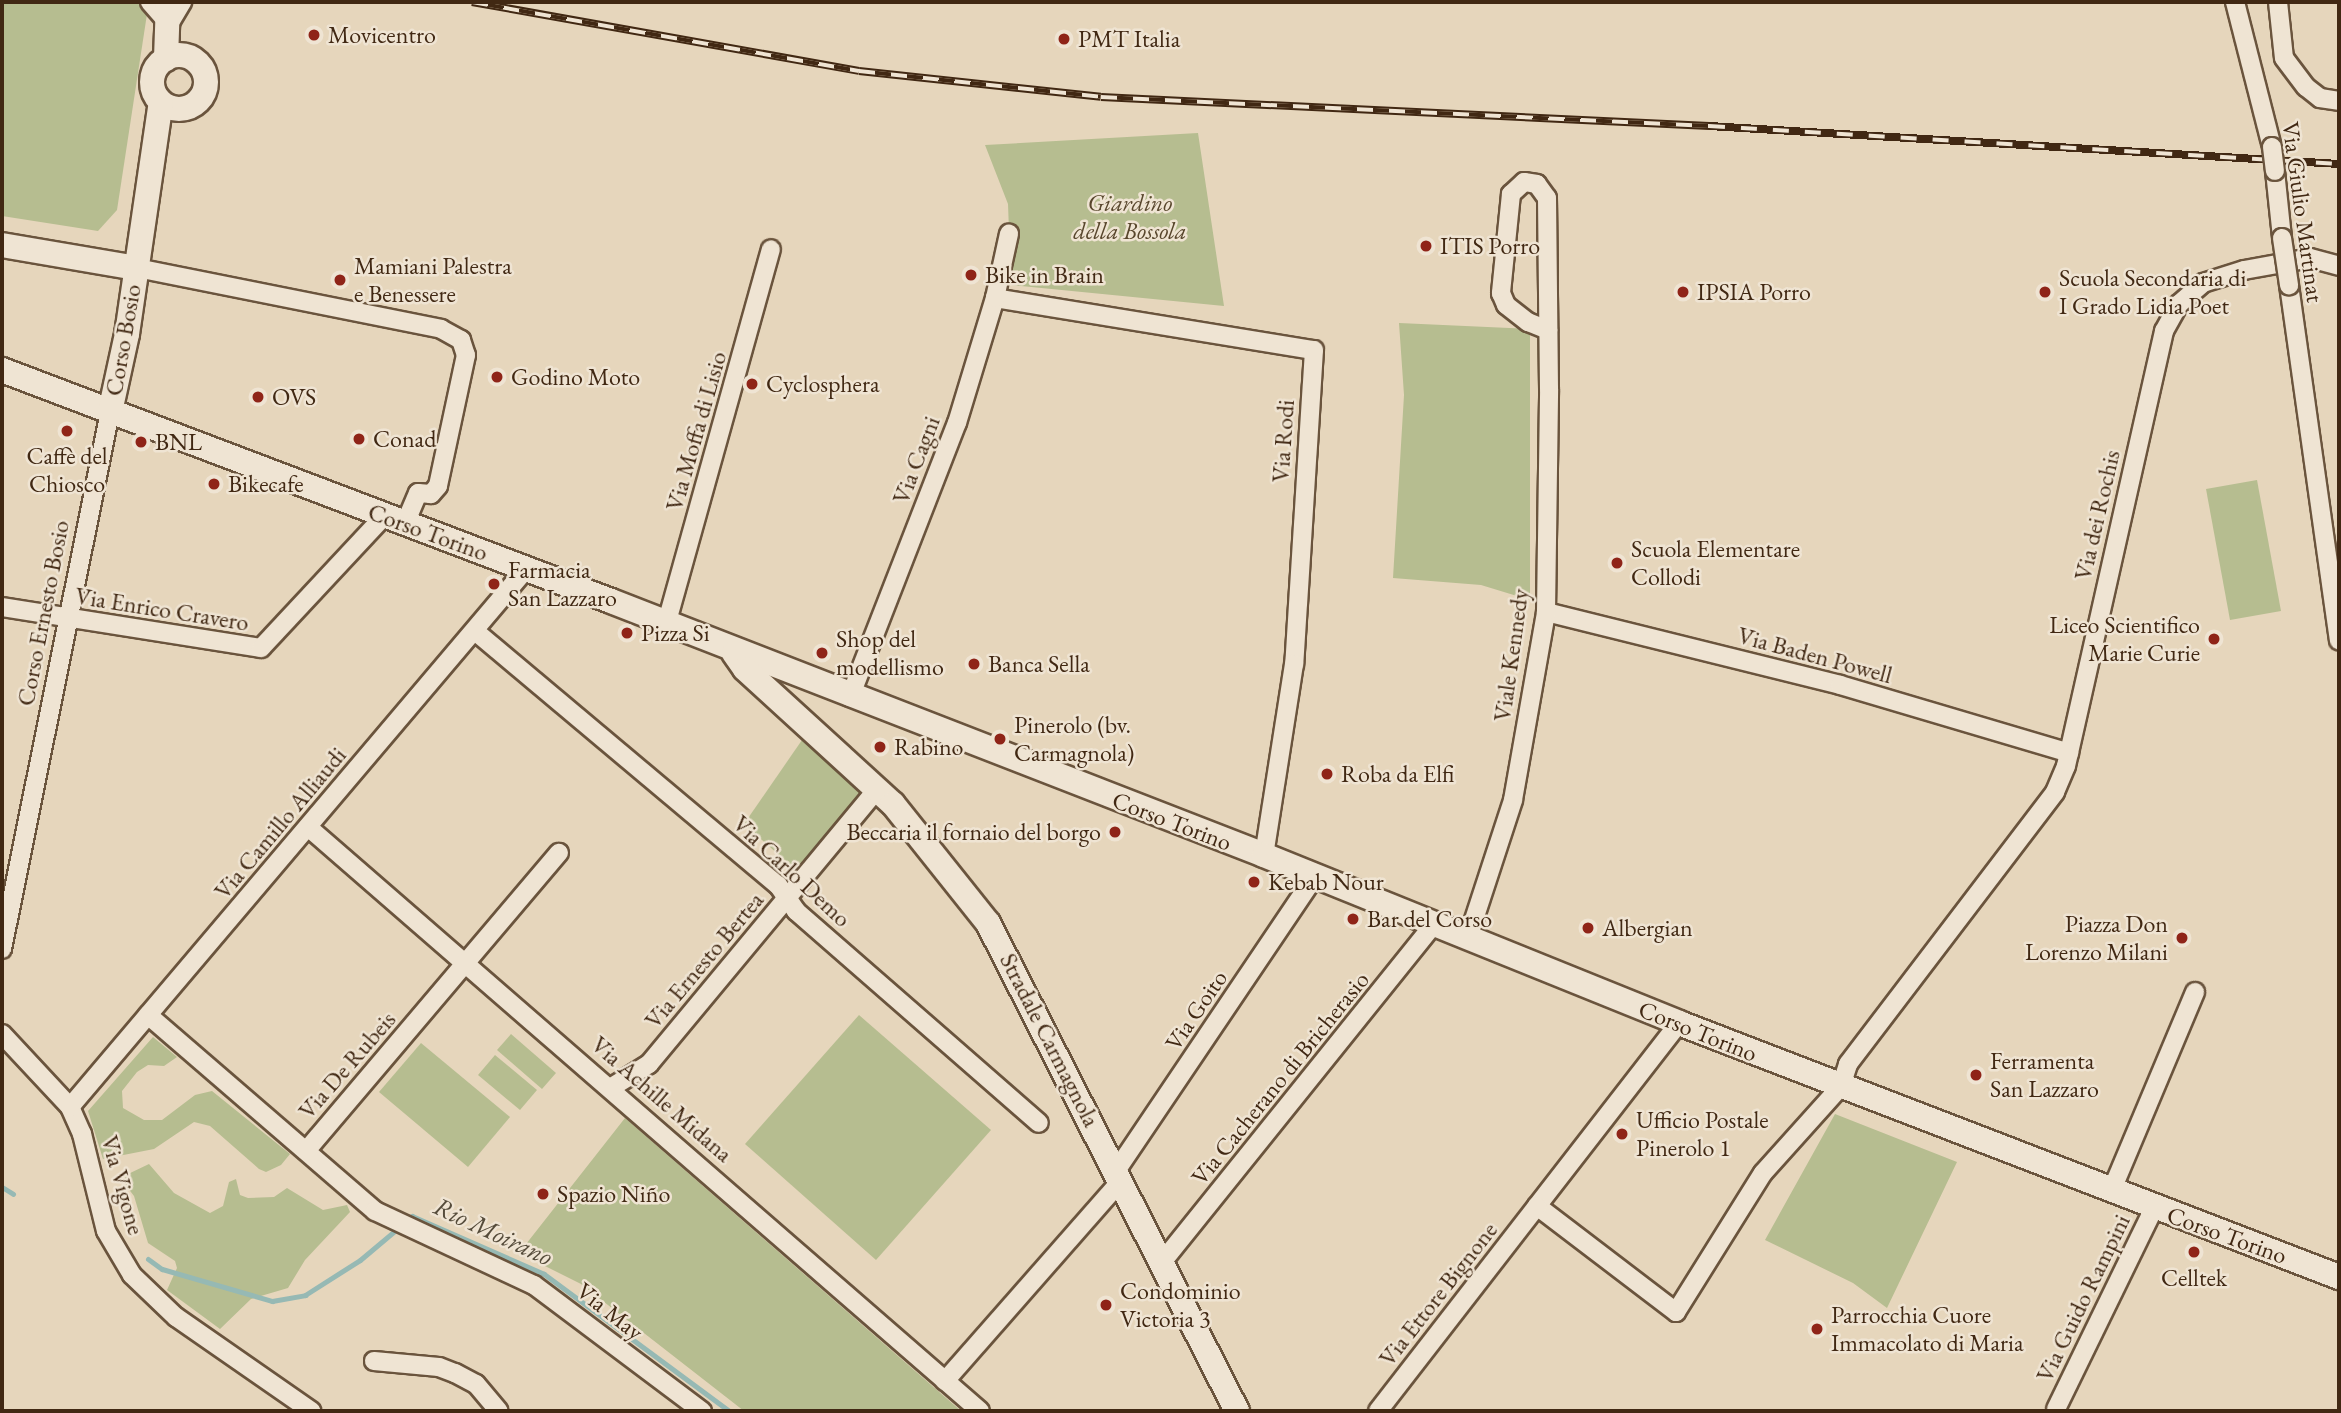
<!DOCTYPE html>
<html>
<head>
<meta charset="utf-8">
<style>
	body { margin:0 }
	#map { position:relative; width:2341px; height:1413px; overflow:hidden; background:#e6d6bc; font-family:"EB Garamond",serif }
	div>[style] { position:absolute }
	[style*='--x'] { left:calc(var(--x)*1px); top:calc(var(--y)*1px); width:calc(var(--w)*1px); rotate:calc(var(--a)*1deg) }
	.green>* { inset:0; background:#b6bd90 }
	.stream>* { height:5px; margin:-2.5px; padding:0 2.5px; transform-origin:2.5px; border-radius:2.5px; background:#96b9b4 }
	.roads { filter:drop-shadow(2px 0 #6a543d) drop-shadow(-2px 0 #6a543d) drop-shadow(0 2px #6a543d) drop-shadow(0 -2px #6a543d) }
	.street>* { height:18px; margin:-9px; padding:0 9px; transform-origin:9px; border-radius:9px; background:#efe4d3 }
	.secondary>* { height:24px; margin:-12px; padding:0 12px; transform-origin:12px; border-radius:12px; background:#efe4d3 }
	.secondary>.ring { margin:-12px; padding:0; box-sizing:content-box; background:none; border:24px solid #efe4d3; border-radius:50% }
	.rail>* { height:8px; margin-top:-4px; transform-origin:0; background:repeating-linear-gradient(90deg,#efe4d3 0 16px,#412813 0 32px); box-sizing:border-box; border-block:2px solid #412813 }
	.bridges { filter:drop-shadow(2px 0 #6a543d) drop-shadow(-2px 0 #6a543d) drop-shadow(0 2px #6a543d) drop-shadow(0 -2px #6a543d) }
	.street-bridge>* { height:18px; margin:-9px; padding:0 9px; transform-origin:9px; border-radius:9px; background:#efe4d3 }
	.dots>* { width:19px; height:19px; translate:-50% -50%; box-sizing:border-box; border:4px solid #efe4d3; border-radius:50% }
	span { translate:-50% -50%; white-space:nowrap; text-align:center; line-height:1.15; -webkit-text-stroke:5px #efe4d3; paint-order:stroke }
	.poi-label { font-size:24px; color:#412813 }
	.left { translate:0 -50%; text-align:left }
	.right { translate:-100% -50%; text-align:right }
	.park-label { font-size:24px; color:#58462c; font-style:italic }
	.street-label { font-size:24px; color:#412813 }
	.water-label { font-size:26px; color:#564c3b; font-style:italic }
	.frame { position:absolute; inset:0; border:4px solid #412813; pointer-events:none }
</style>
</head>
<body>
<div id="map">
	<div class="green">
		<i style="clip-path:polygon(2px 2px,138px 2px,147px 14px,117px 210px,98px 231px,2px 216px)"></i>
		<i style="clip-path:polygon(1198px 133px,1224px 306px,1011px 285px,1008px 204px,985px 145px)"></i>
		<i style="clip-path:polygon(1399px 323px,1530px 329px,1530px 600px,1481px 585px,1393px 578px,1404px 395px)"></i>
		<i style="clip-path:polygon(2257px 480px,2281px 611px,2230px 620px,2206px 489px)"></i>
		<i style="clip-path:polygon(802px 740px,862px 791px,796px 870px,744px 824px)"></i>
		<i style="clip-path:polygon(859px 1015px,991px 1130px,876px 1260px,745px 1144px)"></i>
		<i style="clip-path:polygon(511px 1034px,556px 1073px,542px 1089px,497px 1050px)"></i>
		<i style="clip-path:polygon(153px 1037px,177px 1057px,164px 1066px,148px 1065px,137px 1072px,122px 1091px,123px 1108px,144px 1120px,162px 1120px,195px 1095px,212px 1091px,290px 1154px,281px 1165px,266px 1172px,259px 1169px,210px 1126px,194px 1122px,154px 1149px,103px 1159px,88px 1111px)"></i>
		<i style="clip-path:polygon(421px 1043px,510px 1117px,468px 1167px,379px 1092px)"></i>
		<i style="clip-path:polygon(495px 1055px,537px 1090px,520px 1110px,478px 1075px)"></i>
		<i style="clip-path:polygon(1835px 1114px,1957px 1162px,1887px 1308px,1853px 1283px,1765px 1240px)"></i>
		<i style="clip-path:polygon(625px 1118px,961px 1411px,744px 1411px,581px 1284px,519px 1253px)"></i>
		<i style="clip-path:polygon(149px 1164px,174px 1193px,210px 1213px,223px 1206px,229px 1182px,236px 1179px,240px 1195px,248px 1198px,274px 1197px,287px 1188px,323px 1210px,347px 1205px,350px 1212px,305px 1260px,288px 1288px,251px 1299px,220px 1329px,167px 1290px,177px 1268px,175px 1261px,148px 1243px,134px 1196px,124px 1183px,126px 1175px)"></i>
	</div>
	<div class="stream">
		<i style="--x:2;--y:1187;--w:13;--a:32"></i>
		<i style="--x:406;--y:1221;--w:8;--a:-40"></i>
		<i style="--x:412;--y:1216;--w:144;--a:23.7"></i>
		<i style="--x:544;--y:1274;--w:230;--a:36.5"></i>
		<i style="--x:148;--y:1259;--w:17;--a:36"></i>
		<i style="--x:162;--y:1269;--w:115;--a:16.2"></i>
		<i style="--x:272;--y:1301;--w:34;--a:-10"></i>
		<i style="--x:305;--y:1295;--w:65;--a:-32.5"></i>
		<i style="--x:360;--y:1260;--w:50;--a:-40.1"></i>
	</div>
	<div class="roads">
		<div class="street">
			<i style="--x:150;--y:2;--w:29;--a:49"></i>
			<i style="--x:169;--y:24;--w:26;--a:-59"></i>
			<i style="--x:2235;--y:2;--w:150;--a:75.7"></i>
			<i style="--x:2278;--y:2;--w:56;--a:83.9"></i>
			<i style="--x:2284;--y:58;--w:36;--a:53"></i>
			<i style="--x:2306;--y:87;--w:18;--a:38"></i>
			<i style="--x:2320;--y:98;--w:19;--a:9"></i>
			<i style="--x:2275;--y:171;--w:67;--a:84"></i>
			<i style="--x:137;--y:268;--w:310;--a:11.3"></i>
			<i style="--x:441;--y:329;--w:23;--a:29"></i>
			<i style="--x:461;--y:340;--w:16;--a:72"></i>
			<i style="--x:466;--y:355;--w:134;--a:102.1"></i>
			<i style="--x:438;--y:486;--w:11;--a:131"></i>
			<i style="--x:431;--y:494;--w:13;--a:-176"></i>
			<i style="--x:418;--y:493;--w:33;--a:113"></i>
			<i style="--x:2289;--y:285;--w:359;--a:82"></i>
			<i style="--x:995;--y:298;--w:323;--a:9.3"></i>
			<i style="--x:1314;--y:350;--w:315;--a:93.6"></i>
			<i style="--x:1294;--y:664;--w:193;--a:98.9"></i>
			<i style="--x:2;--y:607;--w:262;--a:9"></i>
			<i style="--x:261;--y:648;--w:180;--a:-47"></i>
			<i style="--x:1546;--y:612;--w:303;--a:13.9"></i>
			<i style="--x:1840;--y:685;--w:239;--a:16.5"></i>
			<i style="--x:666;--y:625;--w:390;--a:-74.4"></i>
			<i style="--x:476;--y:632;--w:394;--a:40"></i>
			<i style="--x:778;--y:885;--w:32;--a:55"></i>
			<i style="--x:796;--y:911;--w:322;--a:41.1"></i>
			<i style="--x:850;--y:697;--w:294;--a:-68.7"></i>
			<i style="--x:957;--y:423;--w:131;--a:-73.1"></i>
			<i style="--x:995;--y:298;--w:66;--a:-77.7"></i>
			<i style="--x:308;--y:827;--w:890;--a:40.99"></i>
			<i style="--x:1468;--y:938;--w:145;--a:-71.9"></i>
			<i style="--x:1513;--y:800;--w:191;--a:-80"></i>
			<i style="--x:1546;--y:612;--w:223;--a:-89.2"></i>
			<i style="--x:1549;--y:389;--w:191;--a:-90.6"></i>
			<i style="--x:1547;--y:198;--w:17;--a:-126"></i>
			<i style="--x:1537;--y:184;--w:13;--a:-171"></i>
			<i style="--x:1524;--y:182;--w:18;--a:137"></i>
			<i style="--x:1511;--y:194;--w:100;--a:95.8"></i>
			<i style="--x:1501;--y:293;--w:13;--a:67"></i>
			<i style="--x:1506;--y:305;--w:28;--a:38"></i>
			<i style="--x:1528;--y:322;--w:22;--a:22"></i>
			<i style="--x:2;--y:949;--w:548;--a:-78.63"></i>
			<i style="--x:148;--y:1015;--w:300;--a:40.8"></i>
			<i style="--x:375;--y:1211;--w:175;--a:25"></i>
			<i style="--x:534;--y:1285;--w:210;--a:36.9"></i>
			<i style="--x:1679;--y:1023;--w:232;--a:127.8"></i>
			<i style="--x:1537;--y:1206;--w:175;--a:37.3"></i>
			<i style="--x:1676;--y:1312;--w:164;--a:-58"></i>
			<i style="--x:1763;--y:1173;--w:117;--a:-48.1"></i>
			<i style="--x:1841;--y:1086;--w:23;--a:-72"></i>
			<i style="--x:1848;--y:1064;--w:342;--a:-52.7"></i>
			<i style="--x:2055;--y:792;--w:28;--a:-67"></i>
			<i style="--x:2066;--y:766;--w:446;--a:-77.3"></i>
			<i style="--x:2164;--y:331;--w:31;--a:-61"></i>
			<i style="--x:2179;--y:304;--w:32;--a:-41"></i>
			<i style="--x:2203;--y:283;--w:43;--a:-17.6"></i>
			<i style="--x:2244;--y:270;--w:67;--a:-10.3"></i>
			<i style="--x:2310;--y:258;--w:30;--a:15"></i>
			<i style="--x:2;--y:1034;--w:100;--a:47"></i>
			<i style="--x:70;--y:1107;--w:30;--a:66"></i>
			<i style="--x:82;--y:1134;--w:100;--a:76.1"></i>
			<i style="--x:106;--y:1231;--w:51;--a:59.4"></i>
			<i style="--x:132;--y:1275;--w:61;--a:43.7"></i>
			<i style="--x:176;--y:1317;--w:165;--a:34.8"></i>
			<i style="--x:612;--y:1087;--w:44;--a:-31.9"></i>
			<i style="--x:649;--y:1064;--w:357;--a:-50.3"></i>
			<i style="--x:70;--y:1107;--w:705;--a:-49.72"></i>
			<i style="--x:306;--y:1151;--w:391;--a:-49.7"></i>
			<i style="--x:1116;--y:1171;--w:356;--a:-56"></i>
			<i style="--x:2111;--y:1192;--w:217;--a:-67.2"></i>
			<i style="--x:1163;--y:1261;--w:432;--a:-51.2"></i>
			<i style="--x:374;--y:1361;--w:65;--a:5.3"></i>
			<i style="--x:439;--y:1367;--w:17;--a:21"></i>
			<i style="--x:455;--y:1373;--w:24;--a:28"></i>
			<i style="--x:476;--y:1384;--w:35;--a:50"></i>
			<i style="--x:945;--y:1381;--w:266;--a:-48.7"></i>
			<i style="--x:2056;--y:1409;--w:224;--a:-64"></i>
			<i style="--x:1378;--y:1411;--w:259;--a:-52.2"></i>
		</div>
		<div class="secondary">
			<i class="ring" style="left:152px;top:55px;width:30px;height:30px"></i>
			<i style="--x:166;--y:59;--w:57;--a:-88"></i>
			<i style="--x:2;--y:245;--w:137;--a:9.7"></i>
			<i style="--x:2;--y:370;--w:651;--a:20.77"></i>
			<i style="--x:611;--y:601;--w:701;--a:21.25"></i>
			<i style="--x:1264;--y:855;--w:448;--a:22"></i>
			<i style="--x:1679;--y:1023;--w:707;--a:21.05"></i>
			<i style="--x:110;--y:412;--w:80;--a:-77.7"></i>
			<i style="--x:127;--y:334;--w:234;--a:-81.7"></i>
			<i style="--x:734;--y:653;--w:19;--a:55"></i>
			<i style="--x:745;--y:669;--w:200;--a:42.4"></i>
			<i style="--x:893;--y:804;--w:152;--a:51.4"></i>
			<i style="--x:988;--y:923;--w:548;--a:62.97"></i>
		</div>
	</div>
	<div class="rail">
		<i style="--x:472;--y:2;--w:393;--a:10.1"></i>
		<i style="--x:859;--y:71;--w:243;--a:6.1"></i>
		<i style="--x:1101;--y:97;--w:609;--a:2.73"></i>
		<i style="--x:1709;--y:126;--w:631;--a:3.45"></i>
	</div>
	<div class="bridges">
		<div class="street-bridge">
			<i style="--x:2272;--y:147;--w:24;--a:83"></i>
			<i style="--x:2282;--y:238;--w:48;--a:81.5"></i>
		</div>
	</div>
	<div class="dots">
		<i style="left:314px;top:35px;background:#8f2418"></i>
		<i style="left:1064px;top:39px;background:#8f2418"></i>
		<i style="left:1426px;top:246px;background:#8f2418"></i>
		<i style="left:971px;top:275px;background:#8f2418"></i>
		<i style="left:340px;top:280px;background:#8f2418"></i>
		<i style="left:1683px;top:292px;background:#8f2418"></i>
		<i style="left:2045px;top:292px;background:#8f2418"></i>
		<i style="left:497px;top:377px;background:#8f2418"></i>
		<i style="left:752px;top:384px;background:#8f2418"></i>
		<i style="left:258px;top:397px;background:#8f2418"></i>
		<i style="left:67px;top:431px;background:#8f2418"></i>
		<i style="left:359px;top:439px;background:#8f2418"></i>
		<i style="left:141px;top:442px;background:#8f2418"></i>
		<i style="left:214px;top:484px;background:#8f2418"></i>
		<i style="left:1617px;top:563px;background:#8f2418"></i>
		<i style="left:494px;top:584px;background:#8f2418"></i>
		<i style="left:627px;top:633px;background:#8f2418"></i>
		<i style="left:2214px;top:639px;background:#8f2418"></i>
		<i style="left:822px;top:653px;background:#8f2418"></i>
		<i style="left:974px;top:664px;background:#8f2418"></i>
		<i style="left:1000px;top:739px;background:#8f2418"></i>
		<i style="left:880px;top:747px;background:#8f2418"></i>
		<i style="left:1327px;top:774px;background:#8f2418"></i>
		<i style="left:1115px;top:832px;background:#8f2418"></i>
		<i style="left:1254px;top:882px;background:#8f2418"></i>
		<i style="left:1353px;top:919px;background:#8f2418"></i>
		<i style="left:1588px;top:928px;background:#8f2418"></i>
		<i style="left:2182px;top:938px;background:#8f2418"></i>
		<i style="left:1976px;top:1075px;background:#8f2418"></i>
		<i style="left:1622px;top:1134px;background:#8f2418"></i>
		<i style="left:543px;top:1194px;background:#8f2418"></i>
		<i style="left:2194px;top:1252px;background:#8f2418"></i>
		<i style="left:1106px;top:1305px;background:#8f2418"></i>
		<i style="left:1817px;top:1329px;background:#8f2418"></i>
	</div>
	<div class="poi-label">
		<span class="left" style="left:328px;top:35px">Movicentro</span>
		<span class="left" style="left:1078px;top:39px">PMT Italia</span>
		<span class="left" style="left:1440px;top:246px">ITIS Porro</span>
		<span class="left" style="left:354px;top:280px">Mamiani Palestra<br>e Benessere</span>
		<span class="left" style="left:985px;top:275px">Bike in Brain</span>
		<span class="left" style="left:2059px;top:292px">Scuola Secondaria di<br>I Grado Lidia Poet</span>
		<span class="left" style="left:1697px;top:292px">IPSIA Porro</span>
		<span class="left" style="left:511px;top:377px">Godino Moto</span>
		<span class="left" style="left:766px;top:384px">Cyclosphera</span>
		<span class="left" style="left:272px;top:397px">OVS</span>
		<span class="left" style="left:373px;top:439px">Conad</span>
		<span class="left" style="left:155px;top:442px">BNL</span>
		<span style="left:67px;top:470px">Caffè del<br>Chiosco</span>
		<span class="left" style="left:228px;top:484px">Bikecafe</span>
		<span class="left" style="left:1631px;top:563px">Scuola Elementare<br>Collodi</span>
		<span class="left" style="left:508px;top:584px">Farmacia<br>San Lazzaro</span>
		<span class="right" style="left:2200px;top:639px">Liceo Scientifico<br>Marie Curie</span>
		<span class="left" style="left:641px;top:633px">Pizza Si</span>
		<span class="left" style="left:836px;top:653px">Shop del<br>modellismo</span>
		<span class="left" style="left:988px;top:664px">Banca Sella</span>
		<span class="left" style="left:1014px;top:739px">Pinerolo (bv.<br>Carmagnola)</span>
		<span class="left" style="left:894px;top:747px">Rabino</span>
		<span class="left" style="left:1341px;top:774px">Roba da Elfi</span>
		<span class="right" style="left:1101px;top:832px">Beccaria il fornaio del borgo</span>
		<span class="left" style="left:1268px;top:882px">Kebab Nour</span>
		<span class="left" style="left:1367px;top:919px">Bar del Corso</span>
		<span class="right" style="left:2168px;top:938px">Piazza Don<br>Lorenzo Milani</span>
		<span class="left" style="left:1602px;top:928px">Albergian</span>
		<span class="left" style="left:1990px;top:1075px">Ferramenta<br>San Lazzaro</span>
		<span class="left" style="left:1636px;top:1134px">Ufficio Postale<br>Pinerolo 1</span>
		<span class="left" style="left:557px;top:1194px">Spazio Niño</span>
		<span style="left:2194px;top:1278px">Celltek</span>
		<span class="left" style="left:1120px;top:1305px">Condominio<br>Victoria 3</span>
		<span class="left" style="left:1831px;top:1329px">Parrocchia Cuore<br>Immacolato di Maria</span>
	</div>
	<div class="park-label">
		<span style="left:1130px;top:217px">Giardino<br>della Bossola</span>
	</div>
	<div class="street-label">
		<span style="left:2303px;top:212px;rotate:82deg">Via Giulio Martinat</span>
		<span style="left:123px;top:340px;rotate:-80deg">Corso Bosio</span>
		<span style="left:696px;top:431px;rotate:-74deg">Via Moffa di Lisio</span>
		<span style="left:1283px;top:441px;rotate:-86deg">Via Rodi</span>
		<span style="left:916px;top:460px;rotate:-69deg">Via Cagni</span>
		<span style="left:2097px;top:515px;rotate:-77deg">Via dei Rochis</span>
		<span style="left:428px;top:532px;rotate:20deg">Corso Torino</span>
		<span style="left:162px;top:609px;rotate:9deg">Via Enrico Cravero</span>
		<span style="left:43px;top:613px;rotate:-79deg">Corso Ernesto Bosio</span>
		<span style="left:1511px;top:655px;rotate:-82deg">Viale Kennedy</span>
		<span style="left:1815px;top:655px;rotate:15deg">Via Baden Powell</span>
		<span style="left:1172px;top:821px;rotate:21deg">Corso Torino</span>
		<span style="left:280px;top:823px;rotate:-50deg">Via Camillo Alliaudi</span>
		<span style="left:792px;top:871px;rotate:43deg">Via Carlo Demo</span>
		<span style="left:704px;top:960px;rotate:-50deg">Via Ernesto Bertea</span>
		<span style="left:1196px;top:1010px;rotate:-56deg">Via Goito</span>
		<span style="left:1698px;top:1031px;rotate:22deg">Corso Torino</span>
		<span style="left:1050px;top:1040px;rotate:63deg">Stradale Carmagnola</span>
		<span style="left:347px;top:1065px;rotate:-49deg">Via De Rubeis</span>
		<span style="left:1280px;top:1078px;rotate:-51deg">Via Cacherano di Bricherasio</span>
		<span style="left:662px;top:1099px;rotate:41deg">Via Achille Midana</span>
		<span style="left:123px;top:1185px;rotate:74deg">Via Vigone</span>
		<span style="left:2227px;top:1235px;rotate:20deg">Corso Torino</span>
		<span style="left:1438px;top:1294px;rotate:-52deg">Via Ettore Bignone</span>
		<span style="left:2083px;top:1298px;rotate:-64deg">Via Guido Rampini</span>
		<span style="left:610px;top:1311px;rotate:38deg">Via May</span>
	</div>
	<div class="water-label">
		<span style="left:493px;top:1232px;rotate:25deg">Rio Moirano</span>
	</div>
	<div class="frame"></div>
</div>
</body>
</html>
